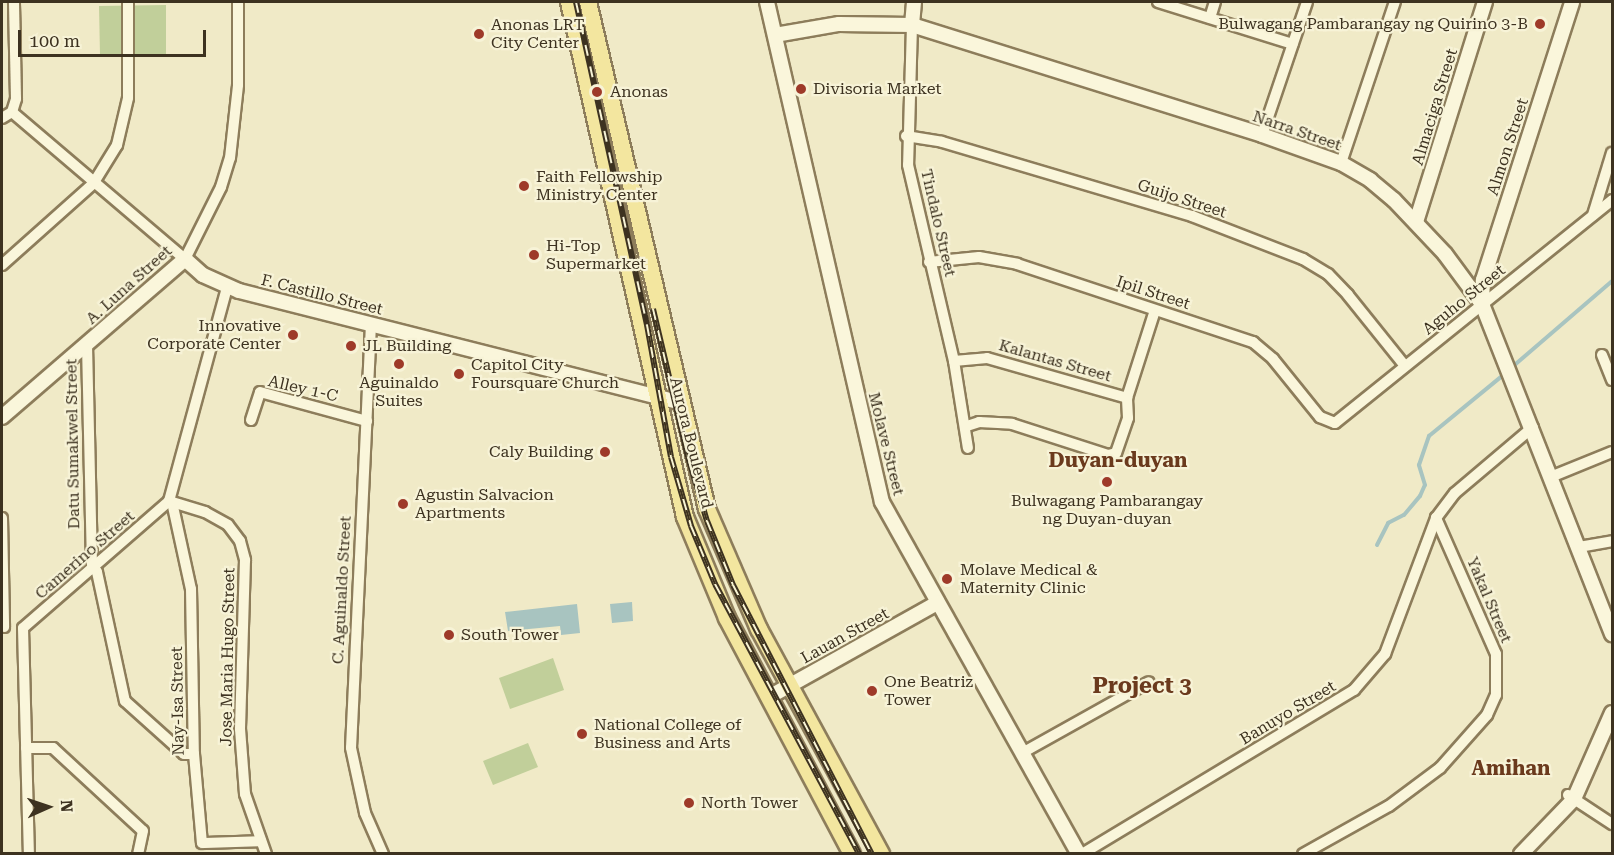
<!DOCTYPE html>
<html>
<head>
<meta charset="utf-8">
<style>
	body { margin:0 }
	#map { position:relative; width:1614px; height:855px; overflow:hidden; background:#f0eac7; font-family:"Roboto Serif",serif }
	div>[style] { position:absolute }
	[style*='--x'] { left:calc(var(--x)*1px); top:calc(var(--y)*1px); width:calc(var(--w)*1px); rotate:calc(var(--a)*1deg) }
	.green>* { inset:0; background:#c1cf9a }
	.water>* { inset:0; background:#a8c4c0 }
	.stream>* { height:4px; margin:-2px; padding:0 2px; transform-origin:2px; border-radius:2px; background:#a8c4c0 }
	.roads { filter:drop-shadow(2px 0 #8d7d5b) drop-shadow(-2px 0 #8d7d5b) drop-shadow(0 2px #8d7d5b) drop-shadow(0 -2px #8d7d5b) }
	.minor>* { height:10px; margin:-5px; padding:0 5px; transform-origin:5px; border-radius:5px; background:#faf6db }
	.tertiary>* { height:14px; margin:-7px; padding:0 7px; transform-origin:7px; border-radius:7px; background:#faf6db }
	.primary>* { height:16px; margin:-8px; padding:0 8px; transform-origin:8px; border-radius:8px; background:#f3e69f }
	.rail>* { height:6px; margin-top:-3px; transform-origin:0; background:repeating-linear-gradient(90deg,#f7f3d7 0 11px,#3d3220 0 22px); box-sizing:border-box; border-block:2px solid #3d3220 }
	.dots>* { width:16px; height:16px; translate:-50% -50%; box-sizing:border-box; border:3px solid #f7f3d7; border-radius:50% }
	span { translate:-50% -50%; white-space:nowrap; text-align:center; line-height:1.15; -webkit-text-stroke:4.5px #f7f3d7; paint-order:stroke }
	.poi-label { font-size:16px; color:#3d3220 }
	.right { translate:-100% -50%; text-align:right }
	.left { translate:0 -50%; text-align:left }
	.street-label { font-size:16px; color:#3d3220 }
	.quarter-label { font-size:20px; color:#6b3a1d; font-weight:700 }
	.district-label { font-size:22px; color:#6b3a1d; font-weight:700 }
	.frame { position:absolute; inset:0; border:3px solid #3d3220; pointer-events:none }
	.north { position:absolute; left:18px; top:777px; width:60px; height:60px; -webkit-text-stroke:4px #f7f3d7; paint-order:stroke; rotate:87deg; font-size:16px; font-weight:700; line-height:24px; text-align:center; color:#3d3220 }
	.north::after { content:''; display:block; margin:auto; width:21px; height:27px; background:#3d3220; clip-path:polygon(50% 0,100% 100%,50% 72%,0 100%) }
	.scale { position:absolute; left:18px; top:30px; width:188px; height:27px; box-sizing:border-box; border:3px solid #3d3220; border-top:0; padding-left:8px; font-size:18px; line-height:21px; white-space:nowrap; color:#3d3220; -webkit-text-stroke:4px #f7f3d7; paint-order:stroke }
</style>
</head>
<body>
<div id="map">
	<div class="green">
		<i style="clip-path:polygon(166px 5px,166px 54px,100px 55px,99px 6px)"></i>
		<i style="clip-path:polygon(553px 658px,564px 690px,510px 709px,499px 678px)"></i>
		<i style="clip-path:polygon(528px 743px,538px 767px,493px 785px,483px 761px)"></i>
	</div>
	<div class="water">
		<i style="clip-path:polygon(632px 602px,633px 621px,612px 623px,610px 604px)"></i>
		<i style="clip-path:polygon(577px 604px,580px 633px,561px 635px,560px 626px,508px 631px,505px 612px)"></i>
	</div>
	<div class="stream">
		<i style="--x:1511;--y:368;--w:133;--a:-40.7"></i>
		<i style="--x:1377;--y:545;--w:25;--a:-63"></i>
		<i style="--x:1388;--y:523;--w:18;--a:-27"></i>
		<i style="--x:1404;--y:515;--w:25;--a:-50"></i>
		<i style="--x:1420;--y:496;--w:12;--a:-66"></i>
		<i style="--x:1425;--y:485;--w:21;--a:-107"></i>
		<i style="--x:1419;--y:465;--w:31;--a:-71"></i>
		<i style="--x:1429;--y:436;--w:101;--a:-39.4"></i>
	</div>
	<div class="roads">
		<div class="minor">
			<i style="--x:1158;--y:2;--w:141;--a:17.3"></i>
			<i style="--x:1210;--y:18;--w:17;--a:-73"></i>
			<i style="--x:912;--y:25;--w:140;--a:91.6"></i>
			<i style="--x:908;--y:165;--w:201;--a:76.8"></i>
			<i style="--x:954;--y:361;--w:88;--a:80.9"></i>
			<i style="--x:12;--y:112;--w:227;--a:40.4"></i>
			<i style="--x:185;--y:259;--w:80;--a:-63.4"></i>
			<i style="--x:221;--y:187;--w:30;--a:-73"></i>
			<i style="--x:230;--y:158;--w:73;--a:-83.7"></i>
			<i style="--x:238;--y:85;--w:83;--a:-90"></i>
			<i style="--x:2;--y:118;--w:12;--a:-31"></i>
			<i style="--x:12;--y:112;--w:14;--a:-73"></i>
			<i style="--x:16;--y:99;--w:97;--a:-91.2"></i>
			<i style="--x:1262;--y:135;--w:140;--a:-71.3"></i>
			<i style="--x:906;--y:136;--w:36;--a:9"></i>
			<i style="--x:942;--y:142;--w:261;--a:16.5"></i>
			<i style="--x:1192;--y:216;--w:119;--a:21.2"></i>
			<i style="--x:1303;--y:259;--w:29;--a:31"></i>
			<i style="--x:1328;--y:274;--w:29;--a:46"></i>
			<i style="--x:1348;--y:295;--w:91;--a:51.2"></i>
			<i style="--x:1341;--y:163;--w:170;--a:-71.5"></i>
			<i style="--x:1593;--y:215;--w:65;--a:-73"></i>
			<i style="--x:929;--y:262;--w:50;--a:-5.7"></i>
			<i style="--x:979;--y:257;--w:39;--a:10"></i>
			<i style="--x:1017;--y:264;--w:249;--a:18.3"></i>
			<i style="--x:1253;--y:342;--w:26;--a:40"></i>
			<i style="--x:1273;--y:359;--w:75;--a:51"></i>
			<i style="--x:1320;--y:417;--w:16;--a:22"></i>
			<i style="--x:1335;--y:423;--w:356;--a:-38.8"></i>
			<i style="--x:2;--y:265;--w:122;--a:-41.7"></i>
			<i style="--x:93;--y:184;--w:46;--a:-58.4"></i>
			<i style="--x:117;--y:145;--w:48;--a:-76.8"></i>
			<i style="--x:128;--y:98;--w:96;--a:-90"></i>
			<i style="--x:371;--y:324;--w:424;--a:92.7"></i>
			<i style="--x:351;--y:748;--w:66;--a:77.8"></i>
			<i style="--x:365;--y:813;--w:45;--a:66.3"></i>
			<i style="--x:87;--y:345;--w:219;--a:88.7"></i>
			<i style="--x:92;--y:564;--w:9;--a:58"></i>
			<i style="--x:97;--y:572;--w:132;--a:77.8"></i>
			<i style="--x:125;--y:701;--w:79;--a:41.9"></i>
			<i style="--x:184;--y:754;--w:10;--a:0"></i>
			<i style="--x:1602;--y:355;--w:27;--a:68"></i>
			<i style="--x:954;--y:361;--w:33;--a:-5"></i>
			<i style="--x:987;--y:358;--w:146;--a:15.9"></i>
			<i style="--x:251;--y:420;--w:29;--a:-72"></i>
			<i style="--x:260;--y:392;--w:111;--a:15.2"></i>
			<i style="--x:967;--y:426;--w:13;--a:-18"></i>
			<i style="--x:979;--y:422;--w:33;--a:3"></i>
			<i style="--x:1012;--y:424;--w:101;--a:17.9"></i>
			<i style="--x:1108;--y:455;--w:8;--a:-14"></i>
			<i style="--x:1116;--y:453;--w:37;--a:-71"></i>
			<i style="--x:1128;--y:418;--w:20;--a:-93"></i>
			<i style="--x:1127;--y:398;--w:92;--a:-72.3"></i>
			<i style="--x:1553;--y:476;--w:64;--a:-22.1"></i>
			<i style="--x:169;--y:501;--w:38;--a:17"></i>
			<i style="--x:205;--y:512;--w:26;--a:29"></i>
			<i style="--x:228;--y:525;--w:20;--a:53"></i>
			<i style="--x:240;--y:541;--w:20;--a:75"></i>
			<i style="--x:245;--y:560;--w:169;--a:91.7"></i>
			<i style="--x:240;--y:729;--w:65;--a:85.6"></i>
			<i style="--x:245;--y:794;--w:64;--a:70.7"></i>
			<i style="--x:172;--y:502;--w:89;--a:77.7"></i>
			<i style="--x:191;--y:589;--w:165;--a:89"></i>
			<i style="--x:194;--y:754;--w:89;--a:84.9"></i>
			<i style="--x:202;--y:843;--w:59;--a:-1.9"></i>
			<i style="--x:2;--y:518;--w:109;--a:88.9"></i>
			<i style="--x:1579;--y:547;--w:34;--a:-10"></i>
			<i style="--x:23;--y:628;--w:194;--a:-41"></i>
			<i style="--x:169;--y:501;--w:222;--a:-74.8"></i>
			<i style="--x:23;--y:628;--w:226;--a:88.5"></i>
			<i style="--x:26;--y:748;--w:27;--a:0"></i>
			<i style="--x:53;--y:748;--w:122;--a:42.7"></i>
			<i style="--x:143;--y:831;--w:24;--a:102"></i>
			<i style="--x:1022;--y:753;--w:145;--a:-29.2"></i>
			<i style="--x:1568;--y:795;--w:53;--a:33.4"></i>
			<i style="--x:1082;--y:854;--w:318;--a:-31.1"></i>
			<i style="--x:1354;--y:690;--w:48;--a:-49.3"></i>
			<i style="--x:1385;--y:654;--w:145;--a:-69.4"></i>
			<i style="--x:1436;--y:518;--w:31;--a:-53"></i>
			<i style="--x:1455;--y:493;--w:102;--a:-40.2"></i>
			<i style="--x:1303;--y:854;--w:98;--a:-29.2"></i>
			<i style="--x:1389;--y:806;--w:64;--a:-36.7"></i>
			<i style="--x:1440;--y:768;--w:71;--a:-48.4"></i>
			<i style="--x:1487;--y:715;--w:22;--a:-66"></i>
			<i style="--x:1496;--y:695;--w:41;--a:-90"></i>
			<i style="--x:1496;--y:654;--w:149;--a:-113.8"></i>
		</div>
		<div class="tertiary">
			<i style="--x:767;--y:2;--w:513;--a:77.05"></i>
			<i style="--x:882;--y:502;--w:403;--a:60.8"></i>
			<i style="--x:912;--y:25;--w:23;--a:-85"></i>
			<i style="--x:775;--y:35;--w:65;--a:-9.8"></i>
			<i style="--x:839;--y:24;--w:73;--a:0.8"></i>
			<i style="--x:912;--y:25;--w:367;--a:17.4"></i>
			<i style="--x:1262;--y:135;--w:84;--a:19.5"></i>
			<i style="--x:1341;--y:163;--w:34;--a:30"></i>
			<i style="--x:1370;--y:180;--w:31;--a:40"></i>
			<i style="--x:1394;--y:200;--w:74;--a:46.6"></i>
			<i style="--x:1445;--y:254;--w:62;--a:53.5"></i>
			<i style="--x:1482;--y:304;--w:355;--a:68.5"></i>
			<i style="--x:1416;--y:222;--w:231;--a:-72.6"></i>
			<i style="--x:1482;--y:304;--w:24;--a:-88"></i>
			<i style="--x:1483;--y:280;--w:292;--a:-72.2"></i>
			<i style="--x:2;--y:417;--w:242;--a:-40.8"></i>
			<i style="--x:185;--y:259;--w:24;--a:42"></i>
			<i style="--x:203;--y:275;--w:39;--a:24"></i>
			<i style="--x:239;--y:291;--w:454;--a:14.2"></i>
			<i style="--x:769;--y:697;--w:193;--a:-29.2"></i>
			<i style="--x:1521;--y:854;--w:76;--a:-46.1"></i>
			<i style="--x:1574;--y:799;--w:94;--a:-66.2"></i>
		</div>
		<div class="primary">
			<i style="--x:569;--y:2;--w:528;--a:77.31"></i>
			<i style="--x:685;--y:517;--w:109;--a:67.4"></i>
			<i style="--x:727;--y:618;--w:267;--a:62.1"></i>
			<i style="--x:588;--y:2;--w:521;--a:76.79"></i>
			<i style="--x:707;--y:509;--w:131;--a:66.6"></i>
			<i style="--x:759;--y:629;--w:256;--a:61.5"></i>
		</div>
	</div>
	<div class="rail">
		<i style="--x:576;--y:2;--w:331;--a:77.6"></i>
		<i style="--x:647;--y:325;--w:134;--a:79.7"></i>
		<i style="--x:671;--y:457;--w:72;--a:73.8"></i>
		<i style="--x:691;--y:526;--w:63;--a:67.5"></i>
		<i style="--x:715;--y:584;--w:306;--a:61.9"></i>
		<i style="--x:653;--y:309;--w:152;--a:76.7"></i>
		<i style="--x:688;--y:457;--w:67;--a:73.5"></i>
		<i style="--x:707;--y:521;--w:69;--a:67.9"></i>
		<i style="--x:733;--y:585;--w:303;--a:62.7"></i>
	</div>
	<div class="dots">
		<i style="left:1540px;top:24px;background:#9e3a29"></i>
		<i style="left:479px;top:34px;background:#9e3a29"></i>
		<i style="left:801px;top:89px;background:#9e3a29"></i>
		<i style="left:597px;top:92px;background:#9e3a29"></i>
		<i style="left:524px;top:186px;background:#9e3a29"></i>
		<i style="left:534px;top:255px;background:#9e3a29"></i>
		<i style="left:293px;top:335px;background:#9e3a29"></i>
		<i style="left:351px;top:346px;background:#9e3a29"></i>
		<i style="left:399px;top:364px;background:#9e3a29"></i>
		<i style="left:459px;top:374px;background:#9e3a29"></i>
		<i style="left:605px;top:452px;background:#9e3a29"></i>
		<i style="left:1107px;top:482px;background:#9e3a29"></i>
		<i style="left:403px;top:504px;background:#9e3a29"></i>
		<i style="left:947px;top:579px;background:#9e3a29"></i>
		<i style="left:449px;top:635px;background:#9e3a29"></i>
		<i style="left:872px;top:691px;background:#9e3a29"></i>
		<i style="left:582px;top:734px;background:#9e3a29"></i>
		<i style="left:689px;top:803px;background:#9e3a29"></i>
	</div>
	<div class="poi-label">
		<span class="right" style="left:1528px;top:24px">Bulwagang Pambarangay ng Quirino 3-B</span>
		<span class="left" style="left:491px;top:34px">Anonas LRT<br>City Center</span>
		<span class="left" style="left:813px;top:89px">Divisoria Market</span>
		<span class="left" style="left:610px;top:92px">Anonas</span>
		<span class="left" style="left:536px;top:186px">Faith Fellowship<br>Ministry Center</span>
		<span class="left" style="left:546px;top:255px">Hi-Top<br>Supermarket</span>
		<span class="right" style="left:281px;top:335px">Innovative<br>Corporate Center</span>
		<span class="left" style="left:363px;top:346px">JL Building</span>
		<span class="left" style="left:471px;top:374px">Capitol City<br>Foursquare Church</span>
		<span style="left:399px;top:392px">Aguinaldo<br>Suites</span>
		<span class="right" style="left:593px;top:452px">Caly Building</span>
		<span class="left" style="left:415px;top:504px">Agustin Salvacion<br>Apartments</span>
		<span style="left:1107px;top:510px">Bulwagang Pambarangay<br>ng Duyan-duyan</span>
		<span class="left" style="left:960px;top:579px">Molave Medical &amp;<br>Maternity Clinic</span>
		<span class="left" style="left:461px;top:635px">South Tower</span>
		<span class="left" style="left:884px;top:691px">One Beatriz<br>Tower</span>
		<span class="left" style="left:594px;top:734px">National College of<br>Business and Arts</span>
		<span class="left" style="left:701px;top:803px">North Tower</span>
	</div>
	<div class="street-label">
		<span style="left:1435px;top:107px;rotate:-73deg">Almaciga Street</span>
		<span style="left:1297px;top:131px;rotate:19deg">Narra Street</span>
		<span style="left:1508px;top:147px;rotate:-72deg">Almon Street</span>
		<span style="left:1182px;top:199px;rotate:18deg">Guijo Street</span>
		<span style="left:938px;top:223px;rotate:77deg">Tindalo Street</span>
		<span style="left:129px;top:285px;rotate:-42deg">A. Luna Street</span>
		<span style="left:1153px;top:293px;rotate:18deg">Ipil Street</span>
		<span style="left:322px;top:295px;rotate:14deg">F. Castillo Street</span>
		<span style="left:1464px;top:300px;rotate:-39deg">Aguho Street</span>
		<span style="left:1055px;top:361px;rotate:16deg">Kalantas Street</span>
		<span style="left:303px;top:389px;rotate:13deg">Alley 1-C</span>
		<span style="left:691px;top:443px;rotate:76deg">Aurora Boulevard</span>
		<span style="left:73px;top:444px;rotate:-91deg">Datu Sumakwel Street</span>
		<span style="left:886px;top:444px;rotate:76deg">Molave Street</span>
		<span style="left:85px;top:555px;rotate:-41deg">Camerino Street</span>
		<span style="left:342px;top:590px;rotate:-87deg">C. Aguinaldo Street</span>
		<span style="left:1489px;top:600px;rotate:67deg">Yakal Street</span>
		<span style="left:845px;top:636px;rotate:-29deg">Lauan Street</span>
		<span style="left:228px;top:657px;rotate:-89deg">Jose Maria Hugo Street</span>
		<span style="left:178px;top:701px;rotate:-91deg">Nay-Isa Street</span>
		<span style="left:1288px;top:713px;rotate:-31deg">Banuyo Street</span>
	</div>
	<div class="quarter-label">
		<span style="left:1118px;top:460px">Duyan-duyan</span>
		<span style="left:1511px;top:768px">Amihan</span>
	</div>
	<div class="district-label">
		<span style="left:1142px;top:686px">Project 3</span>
	</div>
	<div class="frame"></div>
	<div class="north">N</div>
	<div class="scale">100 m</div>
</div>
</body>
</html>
